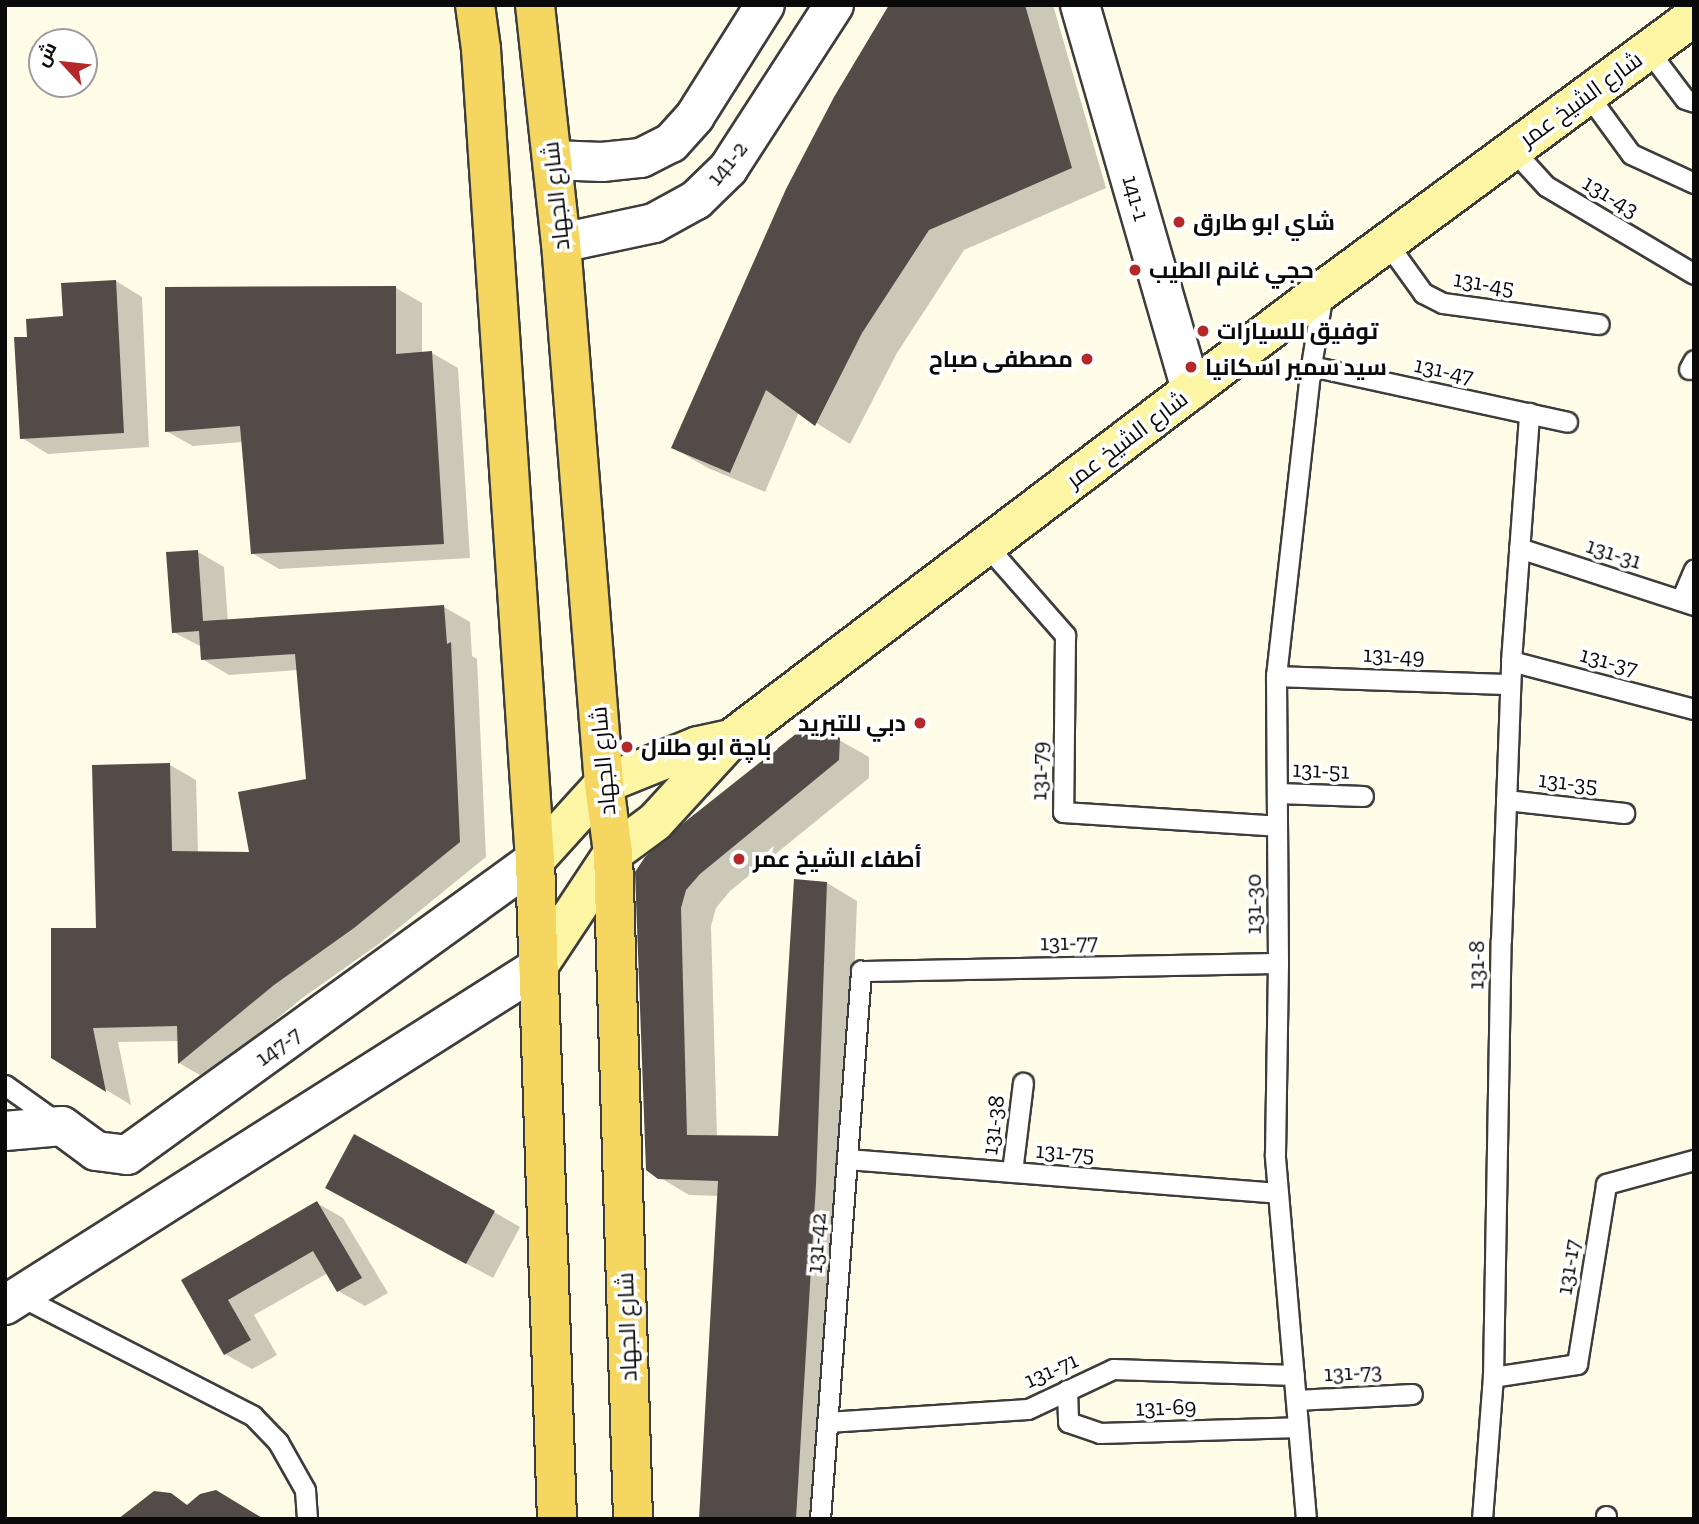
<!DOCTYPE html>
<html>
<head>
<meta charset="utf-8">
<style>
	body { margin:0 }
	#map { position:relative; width:1699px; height:1524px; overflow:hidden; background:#fefbe7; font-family:"Zilla Slab",Cairo,serif }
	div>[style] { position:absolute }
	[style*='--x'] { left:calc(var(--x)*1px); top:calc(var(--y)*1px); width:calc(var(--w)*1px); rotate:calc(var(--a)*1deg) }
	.shadow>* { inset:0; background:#0003 }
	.building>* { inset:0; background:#524b47 }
	.roads { filter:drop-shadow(2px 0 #3d3d3d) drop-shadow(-2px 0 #3d3d3d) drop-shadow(0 2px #3d3d3d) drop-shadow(0 -2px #3d3d3d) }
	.lane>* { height:19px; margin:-9.5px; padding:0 9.5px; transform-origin:9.5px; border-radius:9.5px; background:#fff }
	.street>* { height:38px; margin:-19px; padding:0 19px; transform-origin:19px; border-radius:19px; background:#fff }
	.secondary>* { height:38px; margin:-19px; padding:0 19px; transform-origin:19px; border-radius:19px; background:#fcf6a4 }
	.primary>* { height:38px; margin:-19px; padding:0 19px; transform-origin:19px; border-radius:19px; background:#f4d661 }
	.dots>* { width:19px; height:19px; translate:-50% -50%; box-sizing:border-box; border:4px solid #fff; border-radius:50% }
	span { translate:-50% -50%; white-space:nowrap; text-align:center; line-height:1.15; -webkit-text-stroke:7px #fff; paint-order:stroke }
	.street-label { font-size:23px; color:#0a0a0a }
	.poi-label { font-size:23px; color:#0a0a0a; font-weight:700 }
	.left { translate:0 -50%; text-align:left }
	.right { translate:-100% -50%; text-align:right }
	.frame { position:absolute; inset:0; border:7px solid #0a0a0a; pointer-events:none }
	.north { position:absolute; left:28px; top:28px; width:70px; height:70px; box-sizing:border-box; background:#fff; border:2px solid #9d9d9d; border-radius:50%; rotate:297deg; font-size:19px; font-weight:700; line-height:28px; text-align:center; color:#0a0a0a }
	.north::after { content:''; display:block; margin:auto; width:24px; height:32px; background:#b42829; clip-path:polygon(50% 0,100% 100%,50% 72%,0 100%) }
</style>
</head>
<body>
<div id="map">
	<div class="shadow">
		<i style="clip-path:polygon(890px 5px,1053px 5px,1106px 188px,964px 250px,897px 353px,850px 444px,799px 412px,765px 492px,708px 468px,673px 448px)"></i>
		<i style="clip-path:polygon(116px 281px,142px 297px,149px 447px,48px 454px,22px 438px,29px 339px,65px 318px)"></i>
		<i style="clip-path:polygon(396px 288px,422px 303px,422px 354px,432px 353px,458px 368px,470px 558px,279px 569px,252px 553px,243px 442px,193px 446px,166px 431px)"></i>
		<i style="clip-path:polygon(198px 552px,224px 567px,228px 622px,444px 607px,470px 622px,472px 656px,477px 659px,486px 857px,380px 943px,301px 999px,205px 1078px,179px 1063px,179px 1041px,118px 1042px,131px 1105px,52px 1057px,98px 930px,170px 765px,196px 780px,198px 853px,251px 853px,308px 781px,298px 670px,229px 675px,202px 659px,202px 647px,173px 632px)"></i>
		<i style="clip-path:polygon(811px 724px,869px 757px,869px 778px,730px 891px,716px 908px,711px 926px,717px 1137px,780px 1138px,827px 883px,857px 901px,846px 1202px,827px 1519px,701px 1519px,719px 1196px,689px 1195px,659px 1177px,637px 872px)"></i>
		<i style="clip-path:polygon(317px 1203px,343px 1218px,388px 1293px,365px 1306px,338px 1291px,328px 1273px,254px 1315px,277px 1355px,252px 1369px,225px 1354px,184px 1280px)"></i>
		<i style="clip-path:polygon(354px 1203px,494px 1212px,520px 1227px,493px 1278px)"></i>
	</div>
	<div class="building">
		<i style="clip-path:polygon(889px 5px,1025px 5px,1072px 168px,929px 230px,862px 333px,815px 426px,766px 390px,730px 473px,671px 448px,786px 189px,834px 97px)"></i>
		<i style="clip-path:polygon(116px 280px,124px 433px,20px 439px,14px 337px,27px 337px,26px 319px,63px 316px,61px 283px)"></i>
		<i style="clip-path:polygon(396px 286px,396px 354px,432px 351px,444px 544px,251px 554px,240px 426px,165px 432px,165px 287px)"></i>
		<i style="clip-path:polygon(198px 550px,203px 621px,444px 605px,447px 644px,451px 642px,460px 842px,354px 928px,274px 985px,178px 1064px,177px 1026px,93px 1028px,106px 1092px,51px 1058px,51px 928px,96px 928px,92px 765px,170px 763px,172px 851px,249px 852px,238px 792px,306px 779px,295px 654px,201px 660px,199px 631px,172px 633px,166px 552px)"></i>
		<i style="clip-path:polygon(811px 722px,840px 738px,839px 760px,700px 874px,686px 890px,681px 908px,687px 1135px,778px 1136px,794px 879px,827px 882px,816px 1184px,796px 1519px,699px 1519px,718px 1181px,658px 1179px,646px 1170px,635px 872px,645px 857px,686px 821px)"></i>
		<i style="clip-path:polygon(354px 1134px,495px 1211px,466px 1264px,325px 1188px)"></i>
		<i style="clip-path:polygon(317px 1201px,362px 1278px,337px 1292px,313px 1251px,228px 1300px,251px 1340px,224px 1355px,181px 1280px)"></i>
		<i style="clip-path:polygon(216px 1490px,264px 1519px,118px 1519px,154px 1491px,171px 1493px,187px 1505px,200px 1494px)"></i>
	</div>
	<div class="roads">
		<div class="lane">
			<i style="--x:1648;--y:50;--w:61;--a:52.9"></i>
			<i style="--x:1685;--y:99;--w:9;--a:18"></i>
			<i style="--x:1588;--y:95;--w:73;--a:53.9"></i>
			<i style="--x:1631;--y:154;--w:69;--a:24.7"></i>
			<i style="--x:1513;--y:150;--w:49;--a:47.5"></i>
			<i style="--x:1546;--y:186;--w:172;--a:30.7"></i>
			<i style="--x:1387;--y:243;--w:62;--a:54.2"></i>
			<i style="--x:1423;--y:293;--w:22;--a:27"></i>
			<i style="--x:1443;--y:303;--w:157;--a:7.7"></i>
			<i style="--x:1311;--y:366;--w:262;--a:12.3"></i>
			<i style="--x:1689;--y:369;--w:10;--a:-61"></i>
			<i style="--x:986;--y:545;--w:120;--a:48.7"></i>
			<i style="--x:1065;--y:635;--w:177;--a:90.6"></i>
			<i style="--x:1063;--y:812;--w:214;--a:3.7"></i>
			<i style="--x:1519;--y:548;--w:184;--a:18"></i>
			<i style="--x:1681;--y:600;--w:33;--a:-67"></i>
			<i style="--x:1511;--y:661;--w:189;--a:14.7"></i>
			<i style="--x:1276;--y:676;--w:234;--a:2"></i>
			<i style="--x:1277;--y:793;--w:86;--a:2"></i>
			<i style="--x:1506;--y:800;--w:119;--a:6.3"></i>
			<i style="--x:5;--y:1085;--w:65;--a:35.6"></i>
			<i style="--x:847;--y:1159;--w:432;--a:4.5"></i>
			<i style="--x:1012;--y:1172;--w:90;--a:-83"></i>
			<i style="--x:20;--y:1296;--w:262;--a:27.2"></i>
			<i style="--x:253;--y:1416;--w:36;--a:46"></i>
			<i style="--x:278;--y:1442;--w:55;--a:60.6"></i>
			<i style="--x:305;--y:1490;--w:29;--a:86"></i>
			<i style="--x:1493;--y:1377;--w:85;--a:-8.8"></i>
			<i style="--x:1577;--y:1364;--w:182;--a:-80.8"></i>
			<i style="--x:1606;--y:1184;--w:91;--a:-15.3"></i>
			<i style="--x:1067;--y:1390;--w:32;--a:88"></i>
			<i style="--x:1068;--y:1422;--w:34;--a:19"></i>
			<i style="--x:1100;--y:1433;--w:198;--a:-1.7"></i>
			<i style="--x:1296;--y:1400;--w:116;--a:-3"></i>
			<i style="--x:827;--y:1422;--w:201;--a:-3.7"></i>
			<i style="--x:1028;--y:1409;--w:94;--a:-25.2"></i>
			<i style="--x:1113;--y:1369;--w:181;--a:1.9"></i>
			<i style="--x:820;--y:1519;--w:550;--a:-85.72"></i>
			<i style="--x:861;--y:971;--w:417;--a:-1.1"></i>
			<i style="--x:1306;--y:1519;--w:366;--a:-94.9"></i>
			<i style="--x:1275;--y:1154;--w:191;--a:-89.1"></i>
			<i style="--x:1278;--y:963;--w:287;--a:-90.4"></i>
			<i style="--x:1276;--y:676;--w:312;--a:-83.6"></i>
			<i style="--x:1311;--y:366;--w:75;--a:-80.8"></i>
			<i style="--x:1482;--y:1519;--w:142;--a:-85.6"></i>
			<i style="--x:1493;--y:1377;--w:437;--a:-89"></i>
			<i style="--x:1501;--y:940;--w:279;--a:-87.9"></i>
			<i style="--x:1511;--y:661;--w:249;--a:-85.8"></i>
			<i style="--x:1606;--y:1519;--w:3;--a:-90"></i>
		</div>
		<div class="street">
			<i style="--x:1080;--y:5;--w:401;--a:73.9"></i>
			<i style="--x:553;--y:160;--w:49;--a:2.3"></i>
			<i style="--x:602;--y:162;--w:39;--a:-6"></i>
			<i style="--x:641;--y:158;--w:34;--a:-27"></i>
			<i style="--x:671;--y:143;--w:36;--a:-48"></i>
			<i style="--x:695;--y:116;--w:131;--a:-57.8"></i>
			<i style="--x:561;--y:243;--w:95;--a:-12.1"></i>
			<i style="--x:654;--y:223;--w:48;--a:-28.7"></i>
			<i style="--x:696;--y:200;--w:45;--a:-44.1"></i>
			<i style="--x:728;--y:169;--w:195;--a:-57.1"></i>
			<i style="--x:5;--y:1131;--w:57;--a:-5"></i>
			<i style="--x:62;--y:1126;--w:42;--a:36.3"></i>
			<i style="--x:96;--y:1151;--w:31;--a:7"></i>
			<i style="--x:127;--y:1155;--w:503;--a:-35.87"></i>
			<i style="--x:5;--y:1305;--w:630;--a:-32.35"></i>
		</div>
		<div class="secondary">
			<i style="--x:535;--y:860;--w:103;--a:-47.8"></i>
			<i style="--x:604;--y:784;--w:101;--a:-22"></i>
			<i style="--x:698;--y:746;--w:34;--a:-12"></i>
			<i style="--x:537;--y:968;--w:138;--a:-56.5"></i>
			<i style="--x:613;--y:853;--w:52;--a:-36.4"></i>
			<i style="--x:655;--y:822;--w:113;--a:-47.5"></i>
			<i style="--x:731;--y:739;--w:743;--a:-37.18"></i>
			<i style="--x:1323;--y:290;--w:461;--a:-36.4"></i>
		</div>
		<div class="primary">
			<i style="--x:475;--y:5;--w:44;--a:82.2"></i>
			<i style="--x:481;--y:49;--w:813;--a:86.19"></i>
			<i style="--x:535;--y:860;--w:659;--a:88.09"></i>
			<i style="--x:535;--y:5;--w:239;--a:83.8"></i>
			<i style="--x:561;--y:243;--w:543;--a:85.46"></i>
			<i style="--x:604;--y:784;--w:70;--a:82.6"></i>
			<i style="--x:613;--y:853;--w:666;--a:88.28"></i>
		</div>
	</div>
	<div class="dots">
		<i style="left:1179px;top:222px;background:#b42829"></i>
		<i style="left:1135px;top:270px;background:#b42829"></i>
		<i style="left:1203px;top:331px;background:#b42829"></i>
		<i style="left:1087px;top:359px;background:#b42829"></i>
		<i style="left:1191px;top:367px;background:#b42829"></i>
		<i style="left:920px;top:723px;background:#b42829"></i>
		<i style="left:627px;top:747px;background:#b42829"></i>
		<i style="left:739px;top:859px;background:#b42829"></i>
	</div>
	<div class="street-label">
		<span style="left:1581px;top:99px;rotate:-36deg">شارع الشيخ عمر</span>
		<span style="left:727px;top:163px;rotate:-51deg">141-2</span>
		<span style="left:556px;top:196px;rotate:-96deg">شارع الجهاد</span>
		<span style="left:1611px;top:196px;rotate:31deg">131-43</span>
		<span style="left:1136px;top:198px;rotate:74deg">141-1</span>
		<span style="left:1484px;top:283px;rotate:9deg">131-45</span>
		<span style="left:1444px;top:370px;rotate:12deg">131-47</span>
		<span style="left:1127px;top:439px;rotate:-37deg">شارع الشيخ عمر</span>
		<span style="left:1614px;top:553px;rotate:18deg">131-31</span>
		<span style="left:1394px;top:655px;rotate:2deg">131-49</span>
		<span style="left:1609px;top:661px;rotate:15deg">131-37</span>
		<span style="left:603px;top:761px;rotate:-95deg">شارع الجهاد</span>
		<span style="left:1321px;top:770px;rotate:2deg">131-51</span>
		<span style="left:1039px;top:771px;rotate:-89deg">131-79</span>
		<span style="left:1568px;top:782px;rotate:6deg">131-35</span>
		<span style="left:1253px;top:904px;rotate:-90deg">131-30</span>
		<span style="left:1069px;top:942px;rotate:-1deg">131-77</span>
		<span style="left:1476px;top:965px;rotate:-89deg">131-8</span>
		<span style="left:278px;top:1046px;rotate:-36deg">147-7</span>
		<span style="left:993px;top:1125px;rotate:-83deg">131-38</span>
		<span style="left:1065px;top:1152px;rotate:4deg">131-75</span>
		<span style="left:816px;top:1243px;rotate:-86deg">131-42</span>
		<span style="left:1568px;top:1267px;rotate:-81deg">131-17</span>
		<span style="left:627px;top:1327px;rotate:-92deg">شارع الجهاد</span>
		<span style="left:1051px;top:1370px;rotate:-24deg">131-71</span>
		<span style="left:1353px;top:1372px;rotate:-3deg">131-73</span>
		<span style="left:1166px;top:1407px;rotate:-2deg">131-69</span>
	</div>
	<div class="poi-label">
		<span class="left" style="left:1193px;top:222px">شاي ابو طارق</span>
		<span class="left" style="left:1149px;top:270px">حجي غانم الطيب</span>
		<span class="left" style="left:1217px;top:331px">توفيق للسيارات</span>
		<span class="right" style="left:1073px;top:359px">مصطفى صباح</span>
		<span class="left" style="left:1205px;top:367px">سيد سمير اسكانيا</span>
		<span class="right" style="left:906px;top:723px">دبي للتبريد</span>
		<span class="left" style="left:641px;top:747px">باچة ابو طلال</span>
		<span class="left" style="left:753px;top:859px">أطفاء الشيخ عمر</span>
	</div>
	<div class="frame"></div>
	<div class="north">ش</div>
</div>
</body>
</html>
